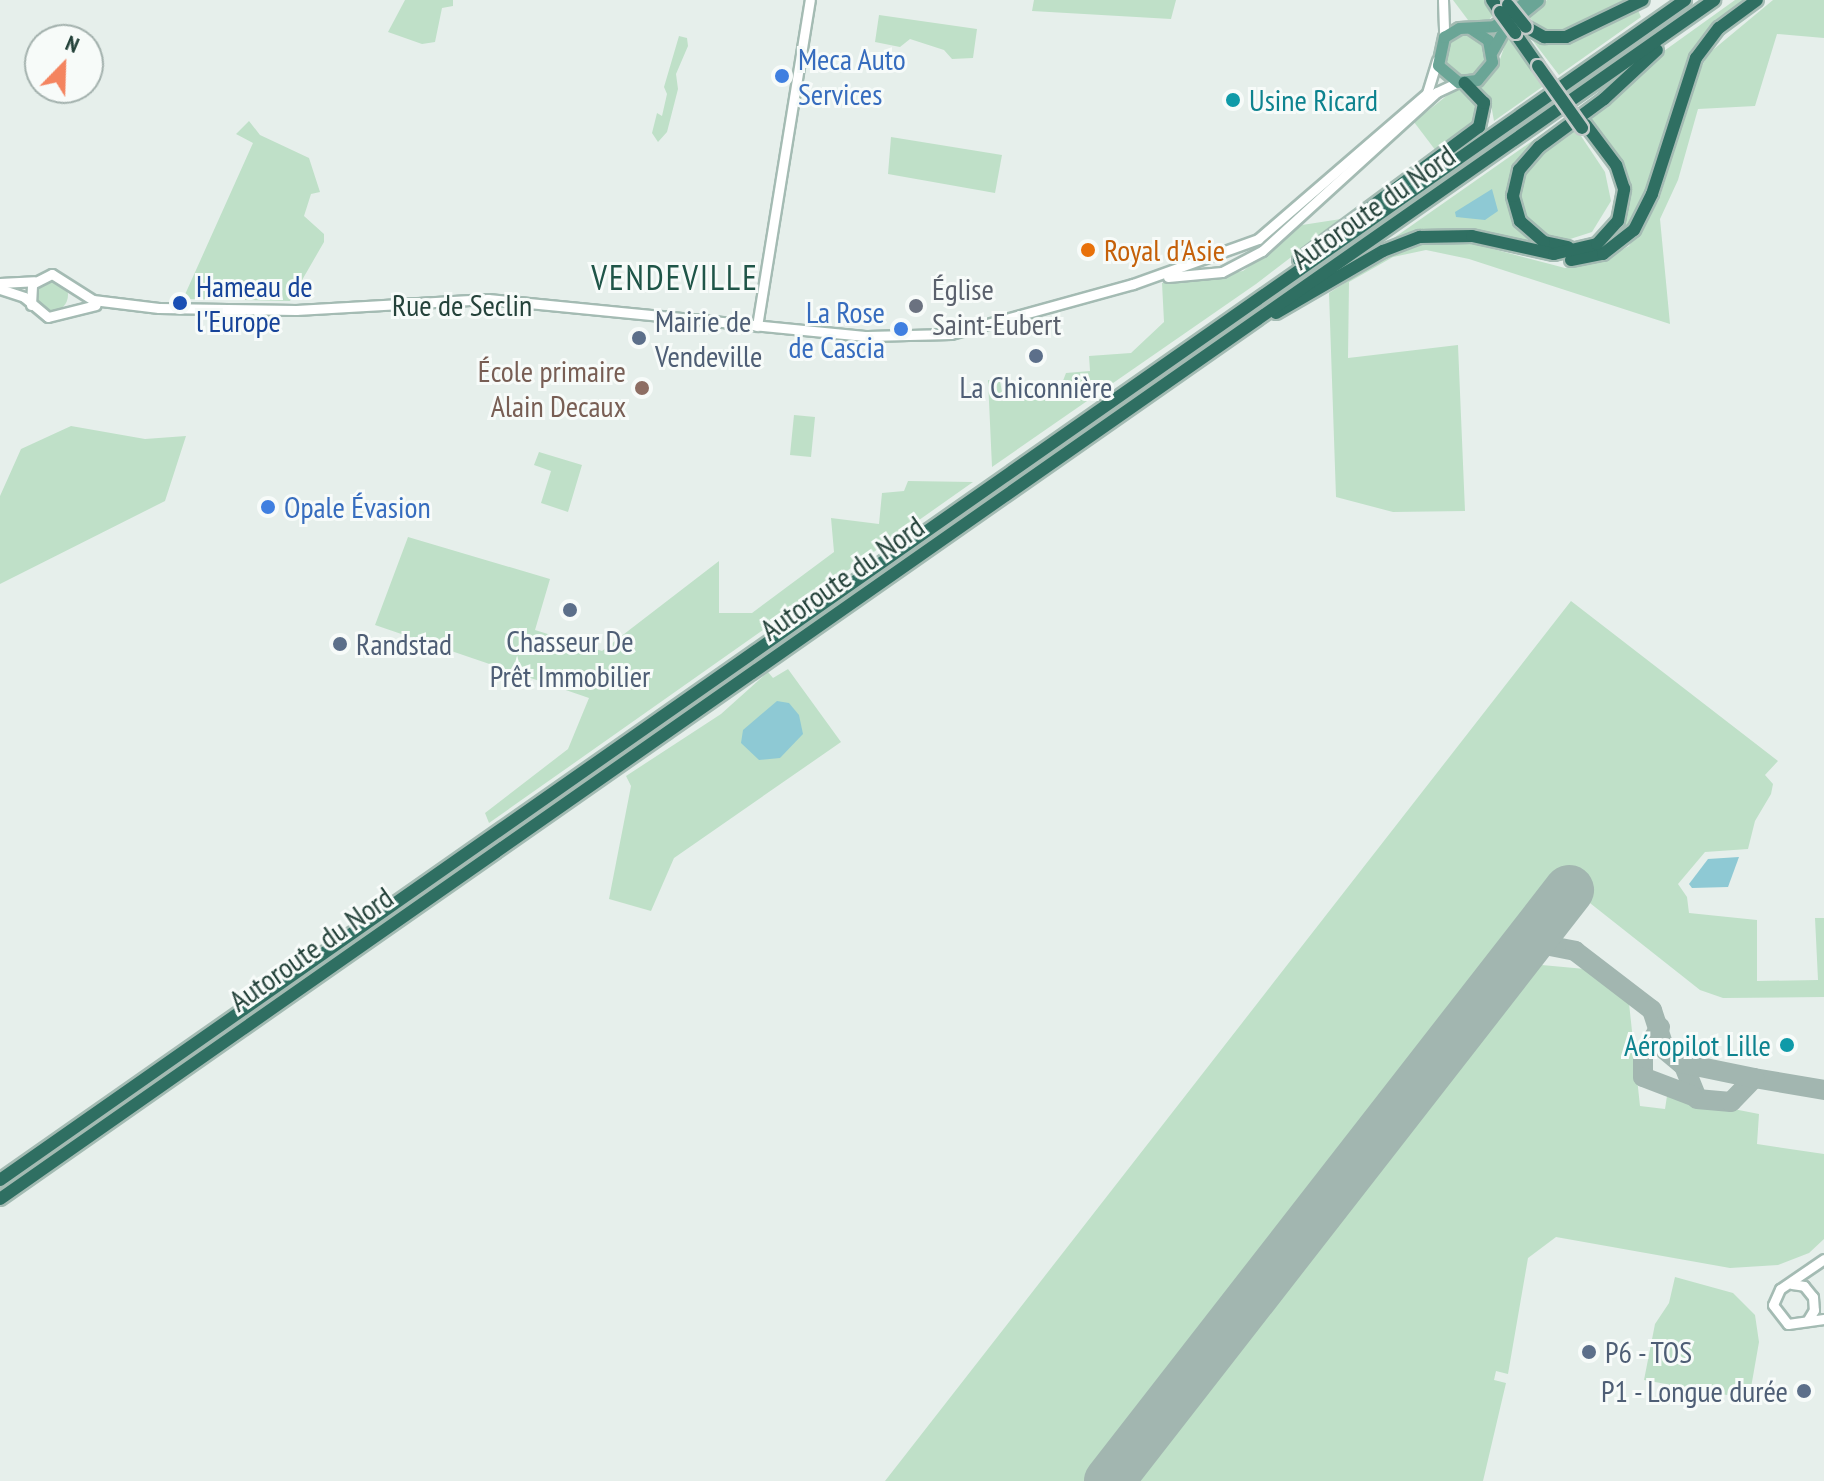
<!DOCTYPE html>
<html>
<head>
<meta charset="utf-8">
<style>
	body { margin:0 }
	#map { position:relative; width:1824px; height:1481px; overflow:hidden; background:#e6efeb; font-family:"PT Sans Narrow",sans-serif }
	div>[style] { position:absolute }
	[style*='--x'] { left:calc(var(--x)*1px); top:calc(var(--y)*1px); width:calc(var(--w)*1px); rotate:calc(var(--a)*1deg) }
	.green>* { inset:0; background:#bfe0c8 }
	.round { border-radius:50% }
	.water>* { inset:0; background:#8ec9d4 }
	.taxiway>* { height:20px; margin:-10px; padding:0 10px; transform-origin:10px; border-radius:10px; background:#a2b6b0 }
	.runway>* { height:50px; margin:-25px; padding:0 25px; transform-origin:25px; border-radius:25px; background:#a2b6b0 }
	.roads { filter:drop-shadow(2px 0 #a4bbb3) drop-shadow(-2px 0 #a4bbb3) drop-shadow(0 2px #a4bbb3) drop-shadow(0 -2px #a4bbb3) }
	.secondary>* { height:9px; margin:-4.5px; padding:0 4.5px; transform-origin:4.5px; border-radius:4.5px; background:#fff }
	.primary>* { height:11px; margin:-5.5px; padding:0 5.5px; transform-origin:5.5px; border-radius:5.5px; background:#6aa596 }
	.highway>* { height:12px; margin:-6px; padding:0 6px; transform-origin:6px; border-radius:6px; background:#2f6f62 }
	.bridges { filter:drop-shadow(2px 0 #c2cac8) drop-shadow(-2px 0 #c2cac8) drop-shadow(0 2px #c2cac8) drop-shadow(0 -2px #c2cac8) }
	.highway-bridge>* { height:12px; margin:-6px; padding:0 6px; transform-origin:6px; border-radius:6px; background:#2f6f62 }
	.dots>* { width:22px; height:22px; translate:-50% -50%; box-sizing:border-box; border:4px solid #f7fbf9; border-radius:50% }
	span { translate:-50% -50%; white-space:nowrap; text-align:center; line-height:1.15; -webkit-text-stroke:6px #f7fbf9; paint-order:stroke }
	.shop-label { font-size:30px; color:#366cbe }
	.left { translate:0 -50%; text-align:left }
	.right { translate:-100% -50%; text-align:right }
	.culture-label { font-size:30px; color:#0d838f }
	.street-label { font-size:30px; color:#24423a }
	.food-label { font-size:30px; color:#c56008 }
	.transit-label { font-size:30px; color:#164399 }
	.worship-label { font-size:30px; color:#5b616d }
	.service-label { font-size:30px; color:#4e5e75 }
	.education-label { font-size:30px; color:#785e54 }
	.quarter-label { font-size:34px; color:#1f5548; letter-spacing:2px }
	.north { position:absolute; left:24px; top:24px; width:80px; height:80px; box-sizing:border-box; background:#f7fbf9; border:2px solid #a3b1ad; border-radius:50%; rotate:23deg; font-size:22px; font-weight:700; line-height:32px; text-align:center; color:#24423a }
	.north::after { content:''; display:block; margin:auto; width:28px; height:36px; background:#f4845f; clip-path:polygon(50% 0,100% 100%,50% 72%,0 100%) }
</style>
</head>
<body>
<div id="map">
	<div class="green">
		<i style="clip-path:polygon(405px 0,453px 0,453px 6px,442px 8px,435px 42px,422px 44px,388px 32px)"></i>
		<i style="clip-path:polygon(1034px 0,1176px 0,1171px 19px,1032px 11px)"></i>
		<i style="clip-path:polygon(1453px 0,1486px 0,1495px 13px,1487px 22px,1468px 20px)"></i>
		<i style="clip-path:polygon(1547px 0,1631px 0,1568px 31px,1547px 32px,1528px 17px)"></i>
		<i style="clip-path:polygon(1735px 0,1749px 0,1694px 51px,1648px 190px,1629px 230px,1612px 241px,1626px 219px,1629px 182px,1622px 163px,1588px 118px,1657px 56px)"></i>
		<i style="clip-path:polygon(1773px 0,1824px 0,1824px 38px,1777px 34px,1755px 106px,1698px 109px,1678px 180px,1660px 219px,1670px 324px,1469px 259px,1426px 250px,1393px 257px,1349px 282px,1348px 358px,1458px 345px,1465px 511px,1393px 512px,1336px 497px,1329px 293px,1394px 252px,1421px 243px,1474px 244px,1565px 268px,1601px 262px,1629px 246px,1659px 200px,1694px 82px,1708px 54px)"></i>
		<i style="clip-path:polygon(1637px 8px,1641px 17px,1559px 75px,1533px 41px,1534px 37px,1567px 42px)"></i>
		<i style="clip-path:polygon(879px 15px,977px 29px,973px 58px,952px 59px,944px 50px,910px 39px,900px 47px,875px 42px)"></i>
		<i style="clip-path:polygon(1509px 33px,1545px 85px,1494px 121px,1490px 99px,1480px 86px,1496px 71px)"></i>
		<i class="round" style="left:1443px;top:33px;width:44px;height:44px"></i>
		<i style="clip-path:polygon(679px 36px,687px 38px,688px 46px,676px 74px,678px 89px,667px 132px,658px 142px,652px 133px,657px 113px,662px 116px,667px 94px,664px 87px)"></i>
		<i style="clip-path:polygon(1455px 89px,1465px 91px,1479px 106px,1475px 121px,1436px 151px,1414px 122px)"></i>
		<i style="clip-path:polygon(1565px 118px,1568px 121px,1513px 171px,1509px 185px,1515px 222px,1541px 245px,1417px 234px,1388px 242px)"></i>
		<i style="clip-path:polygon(249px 121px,260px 135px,309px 158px,320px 192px,311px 194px,304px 216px,324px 234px,324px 242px,290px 301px,183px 299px,253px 143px,236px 134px)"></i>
		<i style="clip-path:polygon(1575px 127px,1605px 172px,1611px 201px,1592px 232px,1564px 241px,1547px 237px,1527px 221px,1519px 197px,1525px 170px,1536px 156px)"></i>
		<i style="clip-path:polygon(891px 137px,1002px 155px,995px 193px,888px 174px)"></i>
		<i style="clip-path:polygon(1341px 219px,1256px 284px,992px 467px,988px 380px,1000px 381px,1003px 398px,1019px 400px,1059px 391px,1066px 373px,1090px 371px,1089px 356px,1131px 353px,1164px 322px,1162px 283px,1243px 271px,1302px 225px)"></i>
		<i class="round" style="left:34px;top:278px;width:34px;height:34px"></i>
		<i style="clip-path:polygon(794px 415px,815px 417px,811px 457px,790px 455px)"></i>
		<i style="clip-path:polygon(71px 426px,145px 439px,186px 436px,165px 501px,0 584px,0 496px,21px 449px)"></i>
		<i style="clip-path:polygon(539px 452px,582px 465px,568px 512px,541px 503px,551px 471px,534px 465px)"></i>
		<i style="clip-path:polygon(908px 481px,973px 482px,489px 823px,485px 813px,568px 749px,589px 698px,375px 625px,408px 537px,550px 579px,535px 630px,602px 651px,719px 561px,719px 613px,752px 613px,834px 552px,831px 518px,879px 524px,882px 493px,904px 491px)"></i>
		<i style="clip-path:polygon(1571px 601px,1778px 761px,1765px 775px,1773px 784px,1771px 794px,1755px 821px,1748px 849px,1705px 852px,1678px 884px,1687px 897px,1689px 913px,1757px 920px,1757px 981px,1818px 980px,1815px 918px,1824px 918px,1824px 997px,1723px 998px,1700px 990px,1557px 877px,1088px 1481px,885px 1481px)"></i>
		<i style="clip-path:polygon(788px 669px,841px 742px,674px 858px,651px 911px,609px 899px,631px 786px,626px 776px,721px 714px,768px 672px,773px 678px)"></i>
		<i style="clip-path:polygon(1531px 964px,1585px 969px,1629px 1003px,1640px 1106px,1665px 1109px,1667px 1096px,1759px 1114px,1757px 1144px,1824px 1154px,1824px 1239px,1809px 1253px,1778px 1265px,1730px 1268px,1556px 1237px,1528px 1258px,1508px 1374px,1496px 1371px,1494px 1380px,1506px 1383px,1483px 1481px,1130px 1481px)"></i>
		<i style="clip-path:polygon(1675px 1277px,1733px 1293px,1755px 1315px,1759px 1342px,1749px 1399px,1644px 1380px,1655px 1324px,1669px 1303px)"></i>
	</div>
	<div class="water">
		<i style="clip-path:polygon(1492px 189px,1498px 211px,1485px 220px,1456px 217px,1455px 212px)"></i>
		<i style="clip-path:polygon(777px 701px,789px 703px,799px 715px,803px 734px,780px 758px,759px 760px,741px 743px,743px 730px)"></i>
		<i style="clip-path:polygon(1739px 857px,1728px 887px,1692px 888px,1689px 884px,1708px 859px)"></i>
	</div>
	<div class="taxiway">
		<i style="--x:1519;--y:954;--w:28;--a:-19"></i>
		<i style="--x:1545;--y:945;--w:31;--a:11"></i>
		<i style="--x:1575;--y:951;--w:97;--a:37.5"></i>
		<i style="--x:1652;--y:1010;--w:42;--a:72"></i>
		<i style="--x:1665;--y:1050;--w:25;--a:40"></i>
		<i style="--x:1684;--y:1066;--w:35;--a:68"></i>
		<i style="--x:1697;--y:1099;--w:34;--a:5"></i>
		<i style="--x:1731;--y:1102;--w:33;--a:-46"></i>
		<i style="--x:1754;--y:1078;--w:71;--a:9.7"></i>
		<i style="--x:1660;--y:1027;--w:33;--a:121"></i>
		<i style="--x:1643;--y:1055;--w:22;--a:90"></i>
		<i style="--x:1643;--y:1077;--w:53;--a:20.8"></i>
		<i style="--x:1681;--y:1063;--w:75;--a:11.6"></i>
	</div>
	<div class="runway">
		<i style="--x:1109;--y:1481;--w:749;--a:-52.1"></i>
	</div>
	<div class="roads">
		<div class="secondary">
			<i style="--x:1443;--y:0;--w:37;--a:88"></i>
			<i style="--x:1168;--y:277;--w:54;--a:-5.3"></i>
			<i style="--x:1222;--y:272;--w:45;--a:-27.7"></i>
			<i style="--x:1262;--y:251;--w:236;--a:-42.3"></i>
			<i style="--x:1437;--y:92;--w:23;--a:-25"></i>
			<i style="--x:0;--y:283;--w:34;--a:-3"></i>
			<i style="--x:0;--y:289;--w:25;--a:18"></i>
			<i style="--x:24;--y:297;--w:31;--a:40"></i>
			<i style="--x:48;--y:317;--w:49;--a:-14"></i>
			<i style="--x:31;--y:305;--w:21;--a:-87"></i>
			<i style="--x:32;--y:284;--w:22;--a:-27"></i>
			<i style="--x:52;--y:274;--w:49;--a:32.4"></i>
			<i style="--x:93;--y:300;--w:66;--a:6.9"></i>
			<i style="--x:159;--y:308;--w:137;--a:0.8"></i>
			<i style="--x:296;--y:310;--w:192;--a:-3.3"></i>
			<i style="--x:488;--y:299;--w:381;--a:5.6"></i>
			<i style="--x:867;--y:336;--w:84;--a:-1.4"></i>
			<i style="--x:951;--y:334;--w:189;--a:-15.4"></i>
			<i style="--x:1133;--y:284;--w:133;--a:-19.8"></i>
			<i style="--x:1258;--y:239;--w:223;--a:-40.8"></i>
			<i style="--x:1427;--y:93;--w:34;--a:-73"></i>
			<i style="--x:757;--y:326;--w:330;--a:-80.8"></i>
			<i style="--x:1824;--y:1259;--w:53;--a:145.7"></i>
			<i style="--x:1780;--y:1289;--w:17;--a:114"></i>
			<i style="--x:1773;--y:1305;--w:24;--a:52"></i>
			<i style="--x:1788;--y:1324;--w:36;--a:-8"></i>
			<i style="--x:1792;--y:1284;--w:12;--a:9"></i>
			<i style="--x:1804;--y:1286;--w:14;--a:51"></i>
			<i style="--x:1813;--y:1297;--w:13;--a:86"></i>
			<i style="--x:1814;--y:1310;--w:13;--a:122"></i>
		</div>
		<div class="primary">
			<i style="--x:1470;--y:28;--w:22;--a:34"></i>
			<i style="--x:1488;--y:40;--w:22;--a:80"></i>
			<i style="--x:1492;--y:62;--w:23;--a:130"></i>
			<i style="--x:1477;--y:80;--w:19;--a:174"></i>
			<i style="--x:1458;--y:82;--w:26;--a:-140"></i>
			<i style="--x:1438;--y:65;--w:29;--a:-78"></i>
			<i style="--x:1444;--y:37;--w:17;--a:-31"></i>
			<i style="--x:1459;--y:28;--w:35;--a:-3"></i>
			<i style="--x:1494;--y:26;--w:42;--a:-38.2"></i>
			<i style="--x:1492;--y:51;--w:29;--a:-61"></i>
			<i style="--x:1506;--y:26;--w:41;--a:-39.1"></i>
		</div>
		<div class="highway">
			<i style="--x:1492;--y:0;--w:14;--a:56"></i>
			<i style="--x:1526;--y:27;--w:21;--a:29"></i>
			<i style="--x:1544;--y:37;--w:22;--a:0"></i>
			<i style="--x:1566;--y:37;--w:85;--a:-25.7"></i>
			<i style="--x:1515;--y:33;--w:40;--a:55.1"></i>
			<i style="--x:1568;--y:247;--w:25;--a:-168"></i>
			<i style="--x:1544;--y:242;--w:32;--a:-139"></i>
			<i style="--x:1520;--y:221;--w:26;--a:-106"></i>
			<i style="--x:1513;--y:196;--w:27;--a:-77"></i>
			<i style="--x:1519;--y:170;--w:30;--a:-49"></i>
			<i style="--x:1539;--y:147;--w:81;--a:-36.4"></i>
			<i style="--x:1604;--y:99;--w:72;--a:-42.8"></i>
			<i style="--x:1299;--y:260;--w:224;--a:-36.5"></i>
			<i style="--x:1479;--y:127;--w:25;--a:-78"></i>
			<i style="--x:1484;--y:103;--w:28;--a:-134"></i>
			<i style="--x:1571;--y:260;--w:33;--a:-11"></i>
			<i style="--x:1603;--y:254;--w:39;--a:-38"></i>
			<i style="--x:1634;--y:230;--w:40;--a:-63.4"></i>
			<i style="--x:1652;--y:194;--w:143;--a:-72.1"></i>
			<i style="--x:1696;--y:58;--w:38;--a:-53"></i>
			<i style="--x:1719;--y:28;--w:47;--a:-36.4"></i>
			<i style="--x:1276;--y:313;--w:124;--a:-30.1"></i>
			<i style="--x:1383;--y:251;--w:40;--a:-21"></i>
			<i style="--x:1420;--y:237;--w:52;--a:-1.1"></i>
			<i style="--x:1472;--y:236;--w:84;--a:12.4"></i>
			<i style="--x:1554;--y:254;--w:44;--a:-13.1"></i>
			<i style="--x:1597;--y:244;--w:31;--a:-48"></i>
			<i style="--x:1618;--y:221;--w:33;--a:-79"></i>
			<i style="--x:1624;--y:189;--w:25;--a:-108"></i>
			<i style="--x:1616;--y:165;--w:50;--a:-126.9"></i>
			<i style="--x:0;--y:1180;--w:2057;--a:-35"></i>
			<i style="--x:0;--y:1199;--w:2092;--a:-34.97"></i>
		</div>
	</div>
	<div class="bridges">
		<div class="highway-bridge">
			<i style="--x:1508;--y:5;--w:28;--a:51"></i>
			<i style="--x:1500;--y:12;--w:26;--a:54"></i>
			<i style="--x:1538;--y:66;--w:76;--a:54.6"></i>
		</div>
	</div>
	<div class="dots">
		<i style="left:782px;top:76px;background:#3f7fe0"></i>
		<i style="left:1233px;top:100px;background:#0f9aa8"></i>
		<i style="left:1088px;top:250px;background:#e8710a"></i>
		<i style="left:180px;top:303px;background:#1a4fb4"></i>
		<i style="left:916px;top:306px;background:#6b7280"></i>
		<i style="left:901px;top:329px;background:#3f7fe0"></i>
		<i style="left:639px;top:338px;background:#5c6f8a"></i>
		<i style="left:1036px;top:356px;background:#5c6f8a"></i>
		<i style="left:642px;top:388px;background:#8d6e63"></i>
		<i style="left:268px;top:507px;background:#3f7fe0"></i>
		<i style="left:570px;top:610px;background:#5c6f8a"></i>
		<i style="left:340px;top:644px;background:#5c6f8a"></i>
		<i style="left:1787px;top:1045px;background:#0f9aa8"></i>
		<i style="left:1589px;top:1352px;background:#5c6f8a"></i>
		<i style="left:1804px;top:1391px;background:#5c6f8a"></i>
	</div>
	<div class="shop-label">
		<span class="left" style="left:798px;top:76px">Meca Auto<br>Services</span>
		<span class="right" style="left:885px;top:329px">La Rose<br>de Cascia</span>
		<span class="left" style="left:284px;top:507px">Opale Évasion</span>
	</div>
	<div class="culture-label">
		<span class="left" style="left:1249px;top:100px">Usine Ricard</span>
		<span class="right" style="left:1771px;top:1045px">Aéropilot Lille</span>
	</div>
	<div class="street-label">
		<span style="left:1373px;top:207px;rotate:-35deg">Autoroute du Nord</span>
		<span style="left:462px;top:305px">Rue de Seclin</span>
		<span style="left:842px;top:578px;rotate:-35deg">Autoroute du Nord</span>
		<span style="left:311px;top:949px;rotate:-35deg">Autoroute du Nord</span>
	</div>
	<div class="food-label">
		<span class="left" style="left:1104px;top:250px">Royal d'Asie</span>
	</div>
	<div class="transit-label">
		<span class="left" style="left:196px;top:303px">Hameau de<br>l'Europe</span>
	</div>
	<div class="worship-label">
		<span class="left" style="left:932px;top:306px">Église<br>Saint-Eubert</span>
	</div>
	<div class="service-label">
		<span class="left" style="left:655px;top:338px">Mairie de<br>Vendeville</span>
		<span style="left:1036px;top:387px">La Chiconnière</span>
		<span style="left:570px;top:658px">Chasseur De<br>Prêt Immobilier</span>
		<span class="left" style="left:356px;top:644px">Randstad</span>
		<span class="left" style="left:1605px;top:1352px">P6 - TOS</span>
		<span class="right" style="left:1788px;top:1391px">P1 - Longue durée</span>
	</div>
	<div class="education-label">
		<span class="right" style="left:626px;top:388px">École primaire<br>Alain Decaux</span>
	</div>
	<div class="quarter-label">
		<span style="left:675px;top:278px">VENDEVILLE</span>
	</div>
	<div class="north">N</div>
</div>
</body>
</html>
